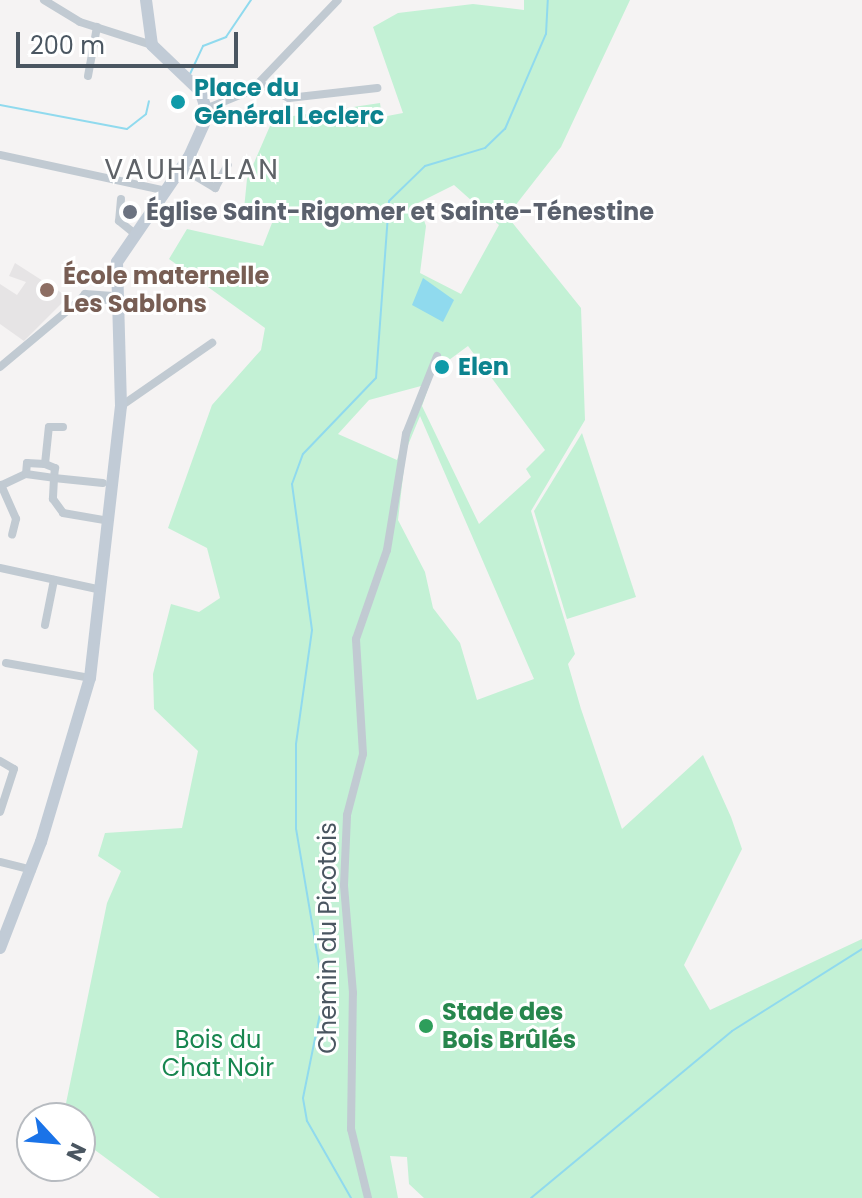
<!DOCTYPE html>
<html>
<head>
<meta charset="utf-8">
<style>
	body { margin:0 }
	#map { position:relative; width:862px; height:1198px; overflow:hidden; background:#f5f3f3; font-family:Poppins,sans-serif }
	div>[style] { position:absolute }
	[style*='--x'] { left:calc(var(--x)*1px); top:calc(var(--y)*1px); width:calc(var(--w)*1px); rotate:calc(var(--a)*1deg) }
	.education>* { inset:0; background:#e6e4e5 }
	.green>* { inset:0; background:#c3f1d5 }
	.water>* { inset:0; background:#90daee }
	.stream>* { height:2px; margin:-1px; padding:0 1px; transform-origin:1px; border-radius:1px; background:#90daee }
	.street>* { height:8px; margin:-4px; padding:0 4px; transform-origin:4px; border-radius:4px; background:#c1cad2 }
	.secondary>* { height:12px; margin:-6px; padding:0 6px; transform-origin:6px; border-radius:6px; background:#c1cbd6 }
	.dots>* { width:22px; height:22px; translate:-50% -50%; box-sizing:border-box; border:4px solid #fff; border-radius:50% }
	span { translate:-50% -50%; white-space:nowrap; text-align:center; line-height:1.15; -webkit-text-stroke:6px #fff; paint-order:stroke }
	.culture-label { font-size:24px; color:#0d838f; font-weight:700 }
	.left { translate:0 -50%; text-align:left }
	.worship-label { font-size:24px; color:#5b616d; font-weight:700 }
	.education-label { font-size:24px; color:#785e54; font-weight:700 }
	.street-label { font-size:24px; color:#4a5661 }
	.leisure-label { font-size:24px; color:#27864d; font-weight:700 }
	.park-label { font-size:24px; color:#17864f }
	.quarter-label { font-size:28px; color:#5f6368; letter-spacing:2px }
	.north { position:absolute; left:16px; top:1102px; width:80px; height:80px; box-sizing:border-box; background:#fff; border:2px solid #b7bbc0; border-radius:50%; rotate:116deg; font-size:22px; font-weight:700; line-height:32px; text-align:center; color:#4a5661 }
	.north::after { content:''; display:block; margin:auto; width:28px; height:36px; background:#1a73e8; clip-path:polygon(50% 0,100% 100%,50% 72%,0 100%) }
	.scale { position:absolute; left:16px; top:32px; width:222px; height:36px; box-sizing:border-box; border:4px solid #4a5661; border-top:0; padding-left:10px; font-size:24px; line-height:28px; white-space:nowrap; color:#4a5661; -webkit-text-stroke:6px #fff; paint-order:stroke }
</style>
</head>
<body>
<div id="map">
	<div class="education">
		<i style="clip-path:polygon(15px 263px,68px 297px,24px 341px,0 324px,0 284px,17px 295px,26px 282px,9px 276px)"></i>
	</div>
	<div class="green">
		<i style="clip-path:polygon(evenodd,524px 0,630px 0,561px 147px,507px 216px,581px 308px,585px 420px,531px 511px,575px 654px,568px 664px,581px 709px,622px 829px,703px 755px,731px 817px,742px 849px,684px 965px,710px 1010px,862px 939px,862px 1198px,424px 1198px,409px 1184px,407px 1157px,390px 1156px,398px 1198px,160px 1198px,80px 1139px,80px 1118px,63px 1118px,107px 903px,121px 871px,98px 856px,105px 833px,182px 828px,198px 751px,154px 709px,153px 674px,171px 604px,199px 612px,220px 598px,207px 548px,168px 528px,212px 405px,261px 350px,265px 328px,169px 259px,187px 229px,263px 246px,272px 223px,244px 209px,247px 179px,273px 119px,380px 103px,382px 117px,403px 113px,373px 27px,398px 13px,473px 4px,524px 10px,524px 0,454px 185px,499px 225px,461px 294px,420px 273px,426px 226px,418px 203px,454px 185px,524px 0,468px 346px,545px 450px,526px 469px,531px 477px,479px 524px,422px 406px,434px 371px,468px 346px,524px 0,421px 386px,397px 460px,338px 434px,369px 400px,421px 386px,524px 0,420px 416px,534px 679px,477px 700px,460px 643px,433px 608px,425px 572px,398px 520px,406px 450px,420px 416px)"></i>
		<i style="clip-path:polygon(582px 433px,636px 597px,567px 619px,534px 511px)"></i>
	</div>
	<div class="water">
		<i style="clip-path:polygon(423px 278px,454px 300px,443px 322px,412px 305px)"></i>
	</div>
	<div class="stream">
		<i style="--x:190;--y:74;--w:31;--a:-65"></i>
		<i style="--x:203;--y:46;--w:25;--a:-21"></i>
		<i style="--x:226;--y:37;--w:45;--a:-56"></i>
		<i style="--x:0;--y:105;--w:129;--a:10.7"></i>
		<i style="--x:127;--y:129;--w:24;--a:-38"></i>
		<i style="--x:146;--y:114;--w:13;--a:-77"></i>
		<i style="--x:351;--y:1198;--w:89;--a:-119.7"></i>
		<i style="--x:307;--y:1121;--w:23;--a:-100"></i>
		<i style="--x:303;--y:1098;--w:106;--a:-78.6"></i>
		<i style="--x:324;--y:994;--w:167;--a:-99.6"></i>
		<i style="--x:296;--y:829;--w:85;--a:-90"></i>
		<i style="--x:296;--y:744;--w:115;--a:-82"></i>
		<i style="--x:312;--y:630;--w:147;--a:-97.8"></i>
		<i style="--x:292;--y:484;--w:32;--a:-70"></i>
		<i style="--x:303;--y:454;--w:105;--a:-46.2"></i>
		<i style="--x:376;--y:378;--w:177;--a:-85.8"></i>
		<i style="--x:389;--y:201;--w:50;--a:-44.2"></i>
		<i style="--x:425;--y:166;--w:63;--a:-16.7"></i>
		<i style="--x:485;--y:148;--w:28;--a:-44"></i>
		<i style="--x:505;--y:129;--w:103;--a:-66.7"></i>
		<i style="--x:546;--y:34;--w:34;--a:-87"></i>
		<i style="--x:531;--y:1198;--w:261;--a:-39.7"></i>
		<i style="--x:732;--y:1031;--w:154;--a:-32.2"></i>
	</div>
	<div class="street">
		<i style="--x:44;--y:0;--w:42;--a:31.4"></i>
		<i style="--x:80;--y:22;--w:76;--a:17.7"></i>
		<i style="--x:88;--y:76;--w:50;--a:-79.6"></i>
		<i style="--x:258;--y:83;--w:34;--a:26"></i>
		<i style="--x:289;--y:98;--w:89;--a:-6.5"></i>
		<i style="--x:208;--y:108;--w:48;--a:-22.2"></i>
		<i style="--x:252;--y:90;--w:124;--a:-46.3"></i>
		<i style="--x:0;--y:155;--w:170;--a:12.2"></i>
		<i style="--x:182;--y:168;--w:39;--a:31"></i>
		<i style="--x:215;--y:188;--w:26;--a:-61"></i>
		<i style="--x:121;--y:199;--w:22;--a:95"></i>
		<i style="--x:119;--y:221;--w:19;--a:39"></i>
		<i style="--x:113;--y:300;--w:33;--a:180"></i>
		<i style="--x:80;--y:300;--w:8;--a:-50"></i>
		<i style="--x:85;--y:294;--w:28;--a:4"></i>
		<i style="--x:0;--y:367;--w:104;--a:-39.9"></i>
		<i style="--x:121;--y:406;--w:111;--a:-34.7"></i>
		<i style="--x:45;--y:464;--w:37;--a:-84"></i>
		<i style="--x:49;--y:427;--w:14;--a:0"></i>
		<i style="--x:26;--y:474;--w:11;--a:-85"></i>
		<i style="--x:27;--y:463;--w:18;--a:3"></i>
		<i style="--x:45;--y:464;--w:11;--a:22"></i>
		<i style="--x:55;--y:468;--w:10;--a:96"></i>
		<i style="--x:54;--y:478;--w:49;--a:5.8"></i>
		<i style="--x:1;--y:485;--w:37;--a:66"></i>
		<i style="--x:16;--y:519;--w:16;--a:104"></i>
		<i style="--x:0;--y:486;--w:29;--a:-25"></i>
		<i style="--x:26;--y:474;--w:28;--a:8"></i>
		<i style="--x:54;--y:478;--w:21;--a:93"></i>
		<i style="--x:53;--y:499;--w:17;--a:54"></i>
		<i style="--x:63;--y:513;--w:42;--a:9.7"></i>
		<i style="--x:0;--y:568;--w:104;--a:12.2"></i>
		<i style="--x:45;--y:625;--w:46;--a:-78.7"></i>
		<i style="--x:6;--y:663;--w:85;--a:10.1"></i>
		<i style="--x:0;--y:761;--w:16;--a:30"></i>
		<i style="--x:14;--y:769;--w:45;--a:108"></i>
		<i style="--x:0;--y:862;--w:33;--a:14"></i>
		<i style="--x:368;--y:1198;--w:71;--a:-103.8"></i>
		<i style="--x:351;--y:1129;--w:136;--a:-89.2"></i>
		<i style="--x:353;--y:993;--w:108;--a:-94.8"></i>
		<i style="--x:344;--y:885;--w:70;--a:-87.5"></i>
		<i style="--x:347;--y:815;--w:63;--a:-75.3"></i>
		<i style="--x:363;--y:754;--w:115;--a:-93.5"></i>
		<i style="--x:356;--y:639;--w:94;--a:-70.8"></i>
		<i style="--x:387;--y:550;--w:118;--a:-80.7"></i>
		<i style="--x:406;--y:434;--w:84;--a:-68.3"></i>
	</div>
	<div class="secondary">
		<i style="--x:0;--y:948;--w:114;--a:-68.9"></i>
		<i style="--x:41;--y:842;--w:171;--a:-73.4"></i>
		<i style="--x:90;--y:678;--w:274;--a:-83.5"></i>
		<i style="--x:121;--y:406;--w:144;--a:-91.6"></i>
		<i style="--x:117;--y:262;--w:127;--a:-55.6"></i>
		<i style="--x:189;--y:157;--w:46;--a:-65.7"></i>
		<i style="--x:208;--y:115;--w:25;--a:-108"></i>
		<i style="--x:200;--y:91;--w:66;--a:-136.2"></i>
		<i style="--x:152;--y:45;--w:45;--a:-97.6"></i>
	</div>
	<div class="dots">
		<i style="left:178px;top:102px;background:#0f9aa8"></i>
		<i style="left:130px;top:212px;background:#6b7280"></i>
		<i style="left:47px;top:290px;background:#8d6e63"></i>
		<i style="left:442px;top:367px;background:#0f9aa8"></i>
		<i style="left:426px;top:1026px;background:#2e9e5b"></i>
	</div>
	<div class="culture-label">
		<span class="left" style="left:194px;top:102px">Place du<br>Général Leclerc</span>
		<span class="left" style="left:458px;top:367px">Elen</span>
	</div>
	<div class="worship-label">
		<span class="left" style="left:146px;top:212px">Église Saint-Rigomer et Sainte-Ténestine</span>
	</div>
	<div class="education-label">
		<span class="left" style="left:63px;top:290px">École maternelle<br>Les Sablons</span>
	</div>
	<div class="street-label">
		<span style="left:328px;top:938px;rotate:-90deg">Chemin du Picotois</span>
	</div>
	<div class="leisure-label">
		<span class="left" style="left:442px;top:1026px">Stade des<br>Bois Brûlés</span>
	</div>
	<div class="park-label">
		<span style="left:218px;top:1054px">Bois du<br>Chat Noir</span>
	</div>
	<div class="quarter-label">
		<span style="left:192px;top:170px">VAUHALLAN</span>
	</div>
	<div class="north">N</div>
	<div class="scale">200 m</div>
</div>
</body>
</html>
